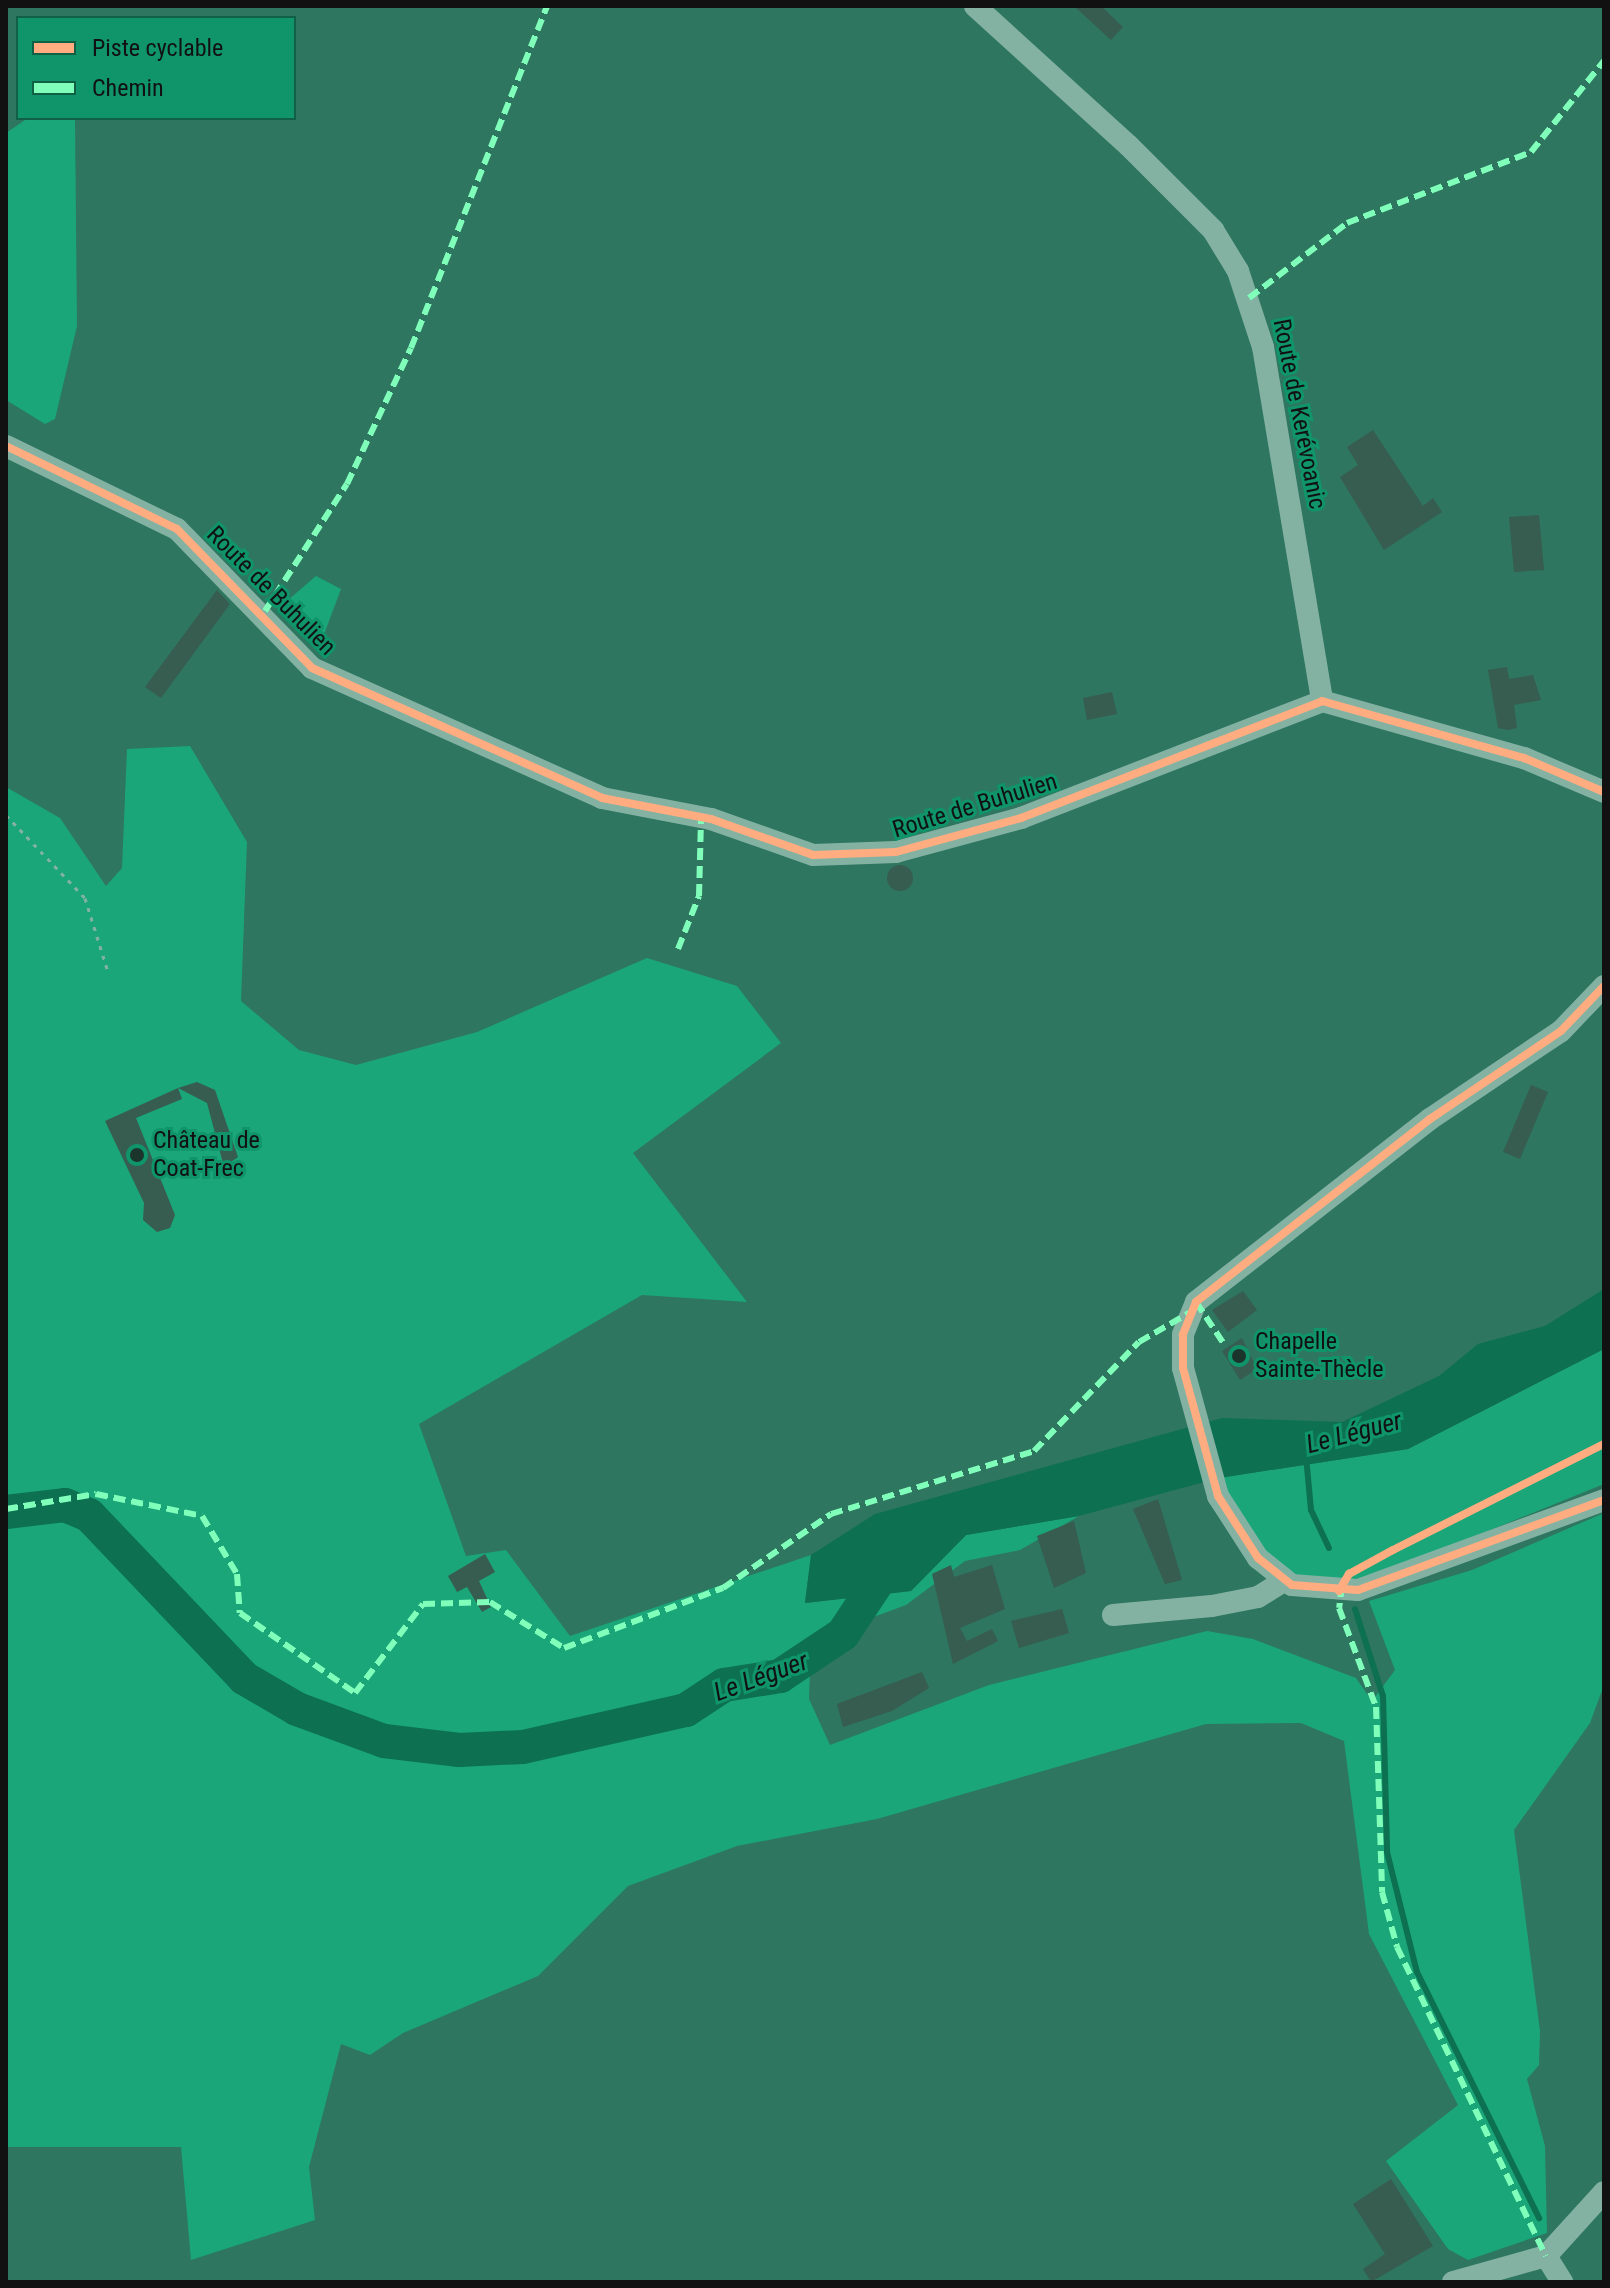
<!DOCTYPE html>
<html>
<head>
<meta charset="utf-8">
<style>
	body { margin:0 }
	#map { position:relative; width:1610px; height:2288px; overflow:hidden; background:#2e765f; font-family:"Roboto Condensed",sans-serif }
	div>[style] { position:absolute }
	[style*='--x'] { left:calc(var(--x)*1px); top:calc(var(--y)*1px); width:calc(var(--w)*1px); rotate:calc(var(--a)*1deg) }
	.green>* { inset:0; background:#1aa678 }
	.water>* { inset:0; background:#0c7051 }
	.stream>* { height:6px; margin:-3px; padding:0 3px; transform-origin:3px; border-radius:3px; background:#0c7051 }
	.river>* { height:34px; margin:-17px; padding:0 17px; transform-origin:17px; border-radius:17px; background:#0c7051 }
	.building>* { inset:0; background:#375c50 }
	.round { border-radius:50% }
	.path>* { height:3px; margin-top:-1.5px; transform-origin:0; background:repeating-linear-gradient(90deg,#83b2a3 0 4px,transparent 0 10px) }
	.street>* { height:22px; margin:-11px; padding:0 11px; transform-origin:11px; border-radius:11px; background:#83b2a3 }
	.quiet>* { height:6px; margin-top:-3px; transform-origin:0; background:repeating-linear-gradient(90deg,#80ffba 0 12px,transparent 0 18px) }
	.cycleway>* { height:8px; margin:-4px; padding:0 4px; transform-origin:4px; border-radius:4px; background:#ffac80 }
	.dots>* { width:22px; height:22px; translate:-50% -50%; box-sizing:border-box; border:4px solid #10946a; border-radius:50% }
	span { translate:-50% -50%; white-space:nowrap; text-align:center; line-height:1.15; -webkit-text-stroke:6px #10946a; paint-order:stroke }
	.street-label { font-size:24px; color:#111 }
	.poi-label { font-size:24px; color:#111 }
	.left { translate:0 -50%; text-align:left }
	.water-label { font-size:26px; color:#111; font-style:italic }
	.frame { position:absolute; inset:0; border:8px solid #111; pointer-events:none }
	.legend { position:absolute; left:16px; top:16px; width:280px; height:104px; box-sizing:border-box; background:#10946a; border:2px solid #106046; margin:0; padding:10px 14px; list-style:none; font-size:24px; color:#111 }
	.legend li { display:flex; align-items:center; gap:16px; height:40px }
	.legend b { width:40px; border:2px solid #106046 }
</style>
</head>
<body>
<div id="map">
	<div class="green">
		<i style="clip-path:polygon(28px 118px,75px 118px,77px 326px,55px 419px,45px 424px,6px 400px,6px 133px)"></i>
		<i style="clip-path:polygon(316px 576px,341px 589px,323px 637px,300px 624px,288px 600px)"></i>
		<i style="clip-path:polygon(190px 746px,247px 842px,241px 1001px,299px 1050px,356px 1065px,477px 1032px,647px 958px,737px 986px,781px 1043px,633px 1153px,747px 1302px,642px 1295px,419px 1424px,466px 1556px,506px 1550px,570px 1636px,811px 1555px,805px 1603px,911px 1591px,966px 1535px,1079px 1516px,1020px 1550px,965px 1561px,906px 1605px,811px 1640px,809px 1699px,830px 1745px,989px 1685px,1207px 1631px,1253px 1639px,1356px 1678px,1372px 1701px,1395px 1670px,1369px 1601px,1472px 1570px,1604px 1513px,1604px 1685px,1590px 1723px,1514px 1830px,1540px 2031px,1539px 2065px,1527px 2079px,1545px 2146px,1547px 2233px,1468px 2260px,1448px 2249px,1386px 2161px,1458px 2105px,1369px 1934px,1344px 1741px,1301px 1723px,1206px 1724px,877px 1819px,737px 1846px,628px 1886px,538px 1976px,403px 2033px,370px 2055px,341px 2044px,309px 2167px,315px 2220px,191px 2260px,181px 2147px,6px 2147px,6px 787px,60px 818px,106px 886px,122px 868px,127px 749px)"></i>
		<i style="clip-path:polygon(1604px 1349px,1604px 1484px,1372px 1578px,1310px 1581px,1276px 1564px,1256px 1547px,1219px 1478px,1408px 1449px)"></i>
	</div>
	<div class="water">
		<i style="clip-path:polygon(1604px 1289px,1604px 1349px,1408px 1449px,1219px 1478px,1079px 1516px,966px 1535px,911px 1591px,805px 1603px,811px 1555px,875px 1514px,1222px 1418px,1342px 1422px,1439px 1376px,1478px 1344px,1545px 1326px)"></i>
	</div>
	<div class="stream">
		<i style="--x:1306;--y:1456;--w:54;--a:84.7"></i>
		<i style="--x:1311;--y:1510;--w:42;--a:64.7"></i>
		<i style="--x:1355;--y:1609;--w:91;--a:72.2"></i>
		<i style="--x:1383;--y:1696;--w:156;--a:88.5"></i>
		<i style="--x:1387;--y:1852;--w:124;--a:76"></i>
		<i style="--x:1417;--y:1972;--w:275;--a:63.6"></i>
	</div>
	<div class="river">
		<i style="--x:6;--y:1512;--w:59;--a:-6.8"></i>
		<i style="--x:65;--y:1505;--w:26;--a:23"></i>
		<i style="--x:89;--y:1515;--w:225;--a:46.4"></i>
		<i style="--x:244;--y:1678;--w:61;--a:30.3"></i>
		<i style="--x:297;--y:1709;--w:93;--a:20.2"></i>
		<i style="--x:384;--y:1741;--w:76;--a:6.8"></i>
		<i style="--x:459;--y:1750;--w:64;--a:-2.7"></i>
		<i style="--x:523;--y:1747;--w:167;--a:-12.8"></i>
		<i style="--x:686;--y:1710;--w:45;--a:-33.3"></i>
		<i style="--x:724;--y:1685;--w:57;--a:-9.1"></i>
		<i style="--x:780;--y:1676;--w:76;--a:-33.7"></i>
		<i style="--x:843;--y:1634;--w:92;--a:-56.5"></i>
	</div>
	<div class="building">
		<i style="clip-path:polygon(1074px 6px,1101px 6px,1123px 27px,1111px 40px)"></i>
		<i style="clip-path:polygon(1373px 430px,1423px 506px,1433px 498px,1442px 512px,1384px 550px,1340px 477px,1358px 465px,1347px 447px)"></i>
		<i style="clip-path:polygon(1539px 515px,1544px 570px,1514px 572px,1509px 517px)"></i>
		<i style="clip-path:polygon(217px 590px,230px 604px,161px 698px,145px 687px)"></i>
		<i style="clip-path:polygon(1507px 667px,1509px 679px,1533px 675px,1541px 700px,1514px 705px,1517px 728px,1508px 730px,1498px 728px,1488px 670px)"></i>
		<i style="clip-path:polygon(1112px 692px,1117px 714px,1087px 720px,1083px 698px)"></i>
		<i class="round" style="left:887px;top:865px;width:26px;height:26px"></i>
		<i style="clip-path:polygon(197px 1082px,215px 1090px,238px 1157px,224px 1167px,207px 1103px,178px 1088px)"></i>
		<i style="clip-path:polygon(1531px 1085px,1548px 1092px,1520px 1159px,1503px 1152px)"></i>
		<i style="clip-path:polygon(178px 1088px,182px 1099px,136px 1118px,175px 1215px,170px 1228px,157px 1232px,143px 1220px,144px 1203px,105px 1121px)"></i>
		<i style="clip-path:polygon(1243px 1291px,1257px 1310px,1228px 1332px,1212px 1310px)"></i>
		<i style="clip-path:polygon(1242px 1338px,1257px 1369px,1240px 1380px,1222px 1351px)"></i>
		<i style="clip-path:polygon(1158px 1499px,1182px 1580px,1165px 1584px,1133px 1509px)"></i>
		<i style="clip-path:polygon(1074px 1521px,1086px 1573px,1054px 1588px,1037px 1536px)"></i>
		<i style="clip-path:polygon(485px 1554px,495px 1572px,479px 1581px,491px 1607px,482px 1612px,467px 1587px,457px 1592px,448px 1576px)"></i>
		<i style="clip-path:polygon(951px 1565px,954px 1577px,992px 1565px,1005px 1609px,960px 1628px,967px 1641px,992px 1629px,998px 1641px,953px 1664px,932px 1574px)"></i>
		<i style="clip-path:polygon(1062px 1609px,1069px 1633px,1019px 1648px,1011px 1621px)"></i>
		<i style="clip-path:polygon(922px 1672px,929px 1688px,892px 1711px,843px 1727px,837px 1704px)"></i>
		<i style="clip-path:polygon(1391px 2179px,1433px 2246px,1371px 2282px,1363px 2269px,1385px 2254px,1353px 2204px)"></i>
	</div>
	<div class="path">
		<i style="--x:6;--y:815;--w:115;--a:46.4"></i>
		<i style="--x:85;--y:898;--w:77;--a:72.7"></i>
	</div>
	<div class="street">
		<i style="--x:975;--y:6;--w:208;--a:42.3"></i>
		<i style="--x:1129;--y:146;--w:119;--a:45"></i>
		<i style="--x:1213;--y:230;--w:48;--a:58.6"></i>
		<i style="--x:1238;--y:271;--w:80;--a:71.8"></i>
		<i style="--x:1263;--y:347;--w:359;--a:80.5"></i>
		<i style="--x:6;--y:446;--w:190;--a:25.9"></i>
		<i style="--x:177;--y:529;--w:194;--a:45.8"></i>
		<i style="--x:312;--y:668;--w:318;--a:24.1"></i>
		<i style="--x:602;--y:798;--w:111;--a:10.9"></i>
		<i style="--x:711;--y:819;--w:108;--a:19.4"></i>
		<i style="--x:813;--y:855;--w:83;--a:-2.1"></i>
		<i style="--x:896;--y:852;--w:130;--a:-15.2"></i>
		<i style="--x:1021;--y:818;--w:323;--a:-21.2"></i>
		<i style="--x:1322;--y:701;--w:210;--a:15.8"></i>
		<i style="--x:1524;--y:758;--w:87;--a:23"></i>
		<i style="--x:1604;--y:986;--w:62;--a:133.7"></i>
		<i style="--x:1561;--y:1031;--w:158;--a:146.1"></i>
		<i style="--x:1430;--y:1119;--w:297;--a:142"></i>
		<i style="--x:1196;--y:1302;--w:35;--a:112"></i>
		<i style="--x:1183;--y:1335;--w:33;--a:90"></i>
		<i style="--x:1183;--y:1368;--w:133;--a:74.7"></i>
		<i style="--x:1218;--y:1496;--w:74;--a:57.2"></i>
		<i style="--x:1258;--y:1558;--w:43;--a:38.5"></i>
		<i style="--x:1292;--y:1585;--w:66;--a:4.3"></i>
		<i style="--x:1358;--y:1590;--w:262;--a:-20.1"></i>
		<i style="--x:1113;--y:1615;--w:99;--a:-5.2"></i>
		<i style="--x:1212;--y:1606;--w:47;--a:-11.1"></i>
		<i style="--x:1258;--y:1597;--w:31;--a:-32"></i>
		<i style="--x:1546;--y:2256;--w:86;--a:-47.8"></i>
		<i style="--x:1546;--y:2256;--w:31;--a:58"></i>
		<i style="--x:1453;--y:2282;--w:97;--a:-15.6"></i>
	</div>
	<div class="quiet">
		<i style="--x:1249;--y:298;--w:123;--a:-37.4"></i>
		<i style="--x:1347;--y:223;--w:197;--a:-21.1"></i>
		<i style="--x:1531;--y:152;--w:117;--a:-51.3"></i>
		<i style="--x:265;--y:611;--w:151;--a:-57.2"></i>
		<i style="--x:347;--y:484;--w:150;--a:-64.8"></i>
		<i style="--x:411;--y:348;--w:368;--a:-68.3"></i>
		<i style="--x:678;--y:949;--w:57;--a:-68.4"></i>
		<i style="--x:699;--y:896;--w:79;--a:-88.5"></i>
		<i style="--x:1196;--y:1302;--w:50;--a:56.3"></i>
		<i style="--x:6;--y:1509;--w:91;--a:-9.5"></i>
		<i style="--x:96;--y:1494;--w:108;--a:11.7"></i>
		<i style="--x:202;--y:1516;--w:68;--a:58.9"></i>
		<i style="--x:237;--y:1574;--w:39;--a:86"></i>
		<i style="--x:240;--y:1613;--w:140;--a:34.8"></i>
		<i style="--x:355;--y:1693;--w:112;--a:-52.6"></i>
		<i style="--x:423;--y:1604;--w:67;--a:-1.7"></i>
		<i style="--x:490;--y:1602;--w:87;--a:31.9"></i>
		<i style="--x:564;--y:1648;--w:170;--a:-20.7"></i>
		<i style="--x:723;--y:1588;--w:131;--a:-34.4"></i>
		<i style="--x:831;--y:1514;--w:213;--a:-17.2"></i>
		<i style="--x:1034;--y:1451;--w:151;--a:-46.1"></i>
		<i style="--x:1139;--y:1342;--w:58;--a:-30.1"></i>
		<i style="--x:1342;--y:1585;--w:23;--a:97"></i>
		<i style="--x:1339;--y:1608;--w:106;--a:69.5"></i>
		<i style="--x:1376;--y:1707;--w:185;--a:88.1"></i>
		<i style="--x:1382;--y:1892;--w:57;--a:74.7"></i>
		<i style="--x:1397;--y:1947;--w:343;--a:64.3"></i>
	</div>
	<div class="cycleway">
		<i style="--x:6;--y:446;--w:190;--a:25.9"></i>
		<i style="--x:177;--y:529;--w:194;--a:45.8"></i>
		<i style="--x:312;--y:668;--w:318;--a:24.1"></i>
		<i style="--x:602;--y:798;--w:111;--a:10.9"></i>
		<i style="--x:711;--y:819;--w:108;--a:19.4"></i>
		<i style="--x:813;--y:855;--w:83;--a:-2.1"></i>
		<i style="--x:896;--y:852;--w:130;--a:-15.2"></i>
		<i style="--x:1021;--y:818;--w:323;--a:-21.2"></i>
		<i style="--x:1322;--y:701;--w:210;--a:15.8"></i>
		<i style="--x:1524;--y:758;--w:87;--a:23"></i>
		<i style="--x:1604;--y:986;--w:62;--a:133.7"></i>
		<i style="--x:1561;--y:1031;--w:158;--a:146.1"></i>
		<i style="--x:1430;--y:1119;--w:297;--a:142"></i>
		<i style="--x:1196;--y:1302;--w:35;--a:112"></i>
		<i style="--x:1183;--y:1335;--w:33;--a:90"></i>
		<i style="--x:1183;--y:1368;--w:133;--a:74.7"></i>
		<i style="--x:1218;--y:1496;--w:74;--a:57.2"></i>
		<i style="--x:1258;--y:1558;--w:43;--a:38.5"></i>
		<i style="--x:1292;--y:1585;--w:66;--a:4.3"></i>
		<i style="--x:1358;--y:1590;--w:262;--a:-20.1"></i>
		<i style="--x:1339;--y:1591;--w:20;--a:-60"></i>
		<i style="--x:1349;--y:1574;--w:50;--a:-28.6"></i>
		<i style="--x:1393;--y:1550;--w:236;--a:-26.7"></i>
	</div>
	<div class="dots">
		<i style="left:137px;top:1155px;background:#1b342c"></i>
		<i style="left:1239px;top:1356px;background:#1b342c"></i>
	</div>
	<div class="street-label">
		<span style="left:1299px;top:414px;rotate:79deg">Route de Kerévoanic</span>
		<span style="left:271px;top:591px;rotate:45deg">Route de Buhulien</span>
		<span style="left:975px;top:806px;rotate:-17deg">Route de Buhulien</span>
	</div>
	<div class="poi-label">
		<span class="left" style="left:153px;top:1155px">Château de<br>Coat-Frec</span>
		<span class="left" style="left:1255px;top:1356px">Chapelle<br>Sainte-Thècle</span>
	</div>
	<div class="water-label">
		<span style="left:1354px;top:1433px;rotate:-15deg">Le Léguer</span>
		<span style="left:761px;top:1677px;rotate:-20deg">Le Léguer</span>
	</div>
	<div class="frame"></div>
	<ul class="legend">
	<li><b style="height:10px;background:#ffac80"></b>Piste cyclable</li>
	<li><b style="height:10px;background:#80ffba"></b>Chemin</li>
	</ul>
</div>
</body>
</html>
